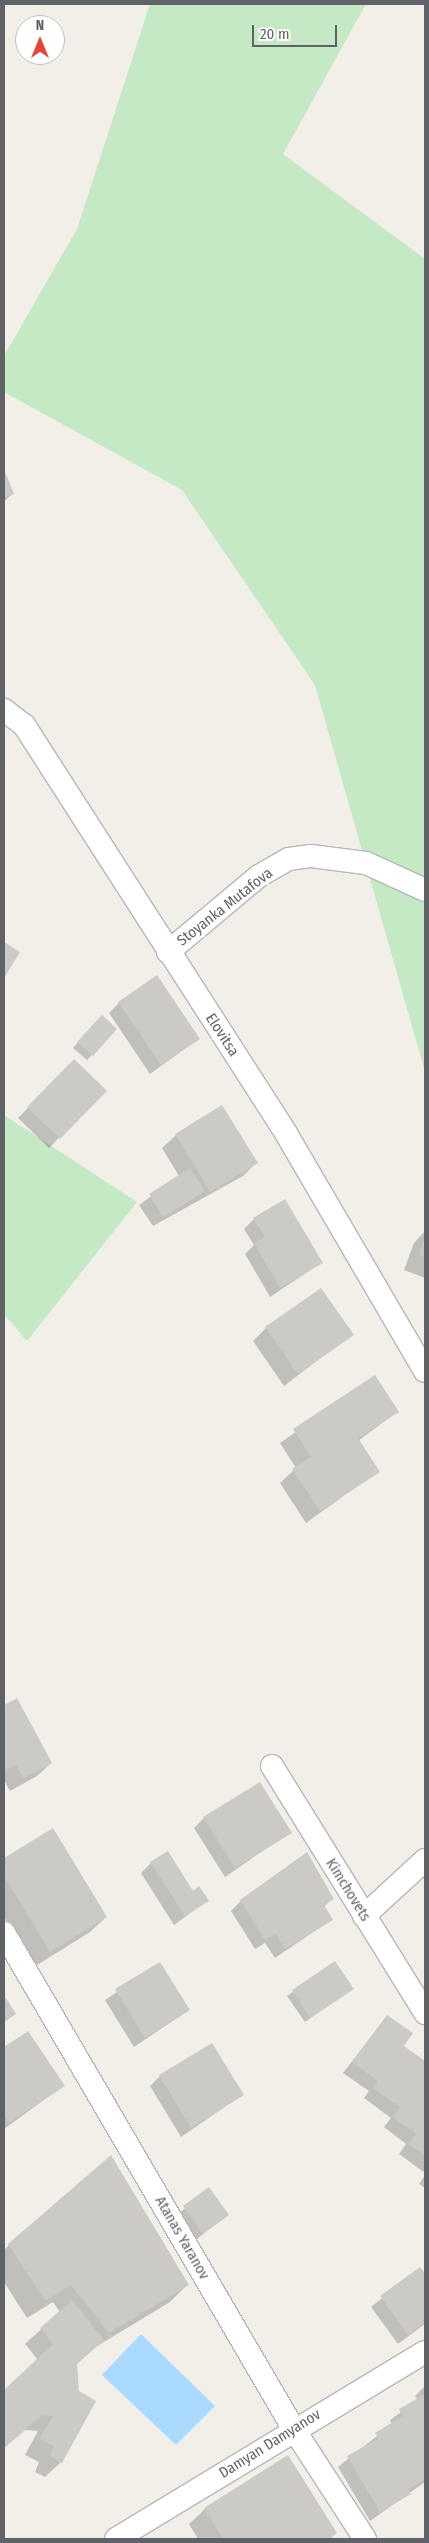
<!DOCTYPE html>
<html>
<head>
<meta charset="utf-8">
<style>
	body { margin:0 }
	#map { position:relative; width:429px; height:2543px; overflow:hidden; background:#f1efe8; font-family:"Fira Sans Condensed",sans-serif }
	div>[style] { position:absolute }
	[style*='--x'] { left:calc(var(--x)*1px); top:calc(var(--y)*1px); width:calc(var(--w)*1px); rotate:calc(var(--a)*1deg) }
	.green>* { inset:0; background:#c5e8c5 }
	.water>* { inset:0; background:#aadaff }
	.shadow>* { inset:0; background:#0003 }
	.building>* { inset:0; background:#cccac5 }
	.roads { filter:drop-shadow(1px 0 #b5b8bc) drop-shadow(-1px 0 #b5b8bc) drop-shadow(0 1px #b5b8bc) drop-shadow(0 -1px #b5b8bc) }
	.street>* { height:22px; margin:-11px; padding:0 11px; transform-origin:11px; border-radius:11px; background:#fff }
	span { translate:-50% -50%; white-space:nowrap; text-align:center; line-height:1.15; -webkit-text-stroke:4.5px #fff; paint-order:stroke }
	.street-label { font-size:15px; color:#5f6368 }
	.frame { position:absolute; inset:0; border:5px solid #5f6368; pointer-events:none }
	.north { position:absolute; left:15px; top:15px; width:50px; height:50px; box-sizing:border-box; background:#fff; border:1px solid #bfc1c3; border-radius:50%; rotate:0deg; font-size:14px; font-weight:700; line-height:20px; text-align:center; color:#5f6368 }
	.north::after { content:''; display:block; margin:auto; width:18px; height:22px; background:#ea4335; clip-path:polygon(50% 0,100% 100%,50% 72%,0 100%) }
	.scale { position:absolute; left:252px; top:25px; width:85px; height:22px; box-sizing:border-box; border:2px solid #5f6368; border-top:0; padding-left:6px; font-size:15px; line-height:18px; white-space:nowrap; color:#5f6368; -webkit-text-stroke:4px #fff; paint-order:stroke }
</style>
</head>
<body>
<div id="map">
	<div class="green">
		<i style="clip-path:polygon(150px 4px,366px 4px,283px 154px,425px 259px,425px 1072px,315px 685px,182px 490px,4px 392px,4px 356px,77px 229px)"></i>
		<i style="clip-path:polygon(4px 1115px,137px 1202px,27px 1341px,4px 1314px)"></i>
	</div>
	<div class="water">
		<i style="clip-path:polygon(141px 2334px,215px 2406px,176px 2445px,102px 2375px)"></i>
	</div>
	<div class="shadow">
		<i style="clip-path:polygon(4px 473px,12px 494px,4px 502px)"></i>
		<i style="clip-path:polygon(119px 1003px,198px 1039px,150px 1074px,109px 1013px)"></i>
		<i style="clip-path:polygon(97px 1021px,116px 1029px,87px 1060px,73px 1048px)"></i>
		<i style="clip-path:polygon(74px 1061px,105px 1091px,49px 1148px,18px 1118px)"></i>
		<i style="clip-path:polygon(176px 1135px,256px 1163px,243px 1176px,153px 1226px,139px 1205px,179px 1176px,162px 1148px)"></i>
		<i style="clip-path:polygon(254px 1219px,321px 1263px,270px 1297px,245px 1254px,254px 1245px,244px 1229px)"></i>
		<i style="clip-path:polygon(425px 1231px,425px 1278px,404px 1270px,414px 1243px)"></i>
		<i style="clip-path:polygon(266px 1328px,352px 1334px,284px 1386px,253px 1341px)"></i>
		<i style="clip-path:polygon(374px 1377px,397px 1412px,358px 1441px,378px 1471px,306px 1523px,280px 1483px,296px 1468px,280px 1443px)"></i>
		<i style="clip-path:polygon(17px 1700px,51px 1763px,37px 1776px,10px 1791px,4px 1780px,4px 1707px)"></i>
		<i style="clip-path:polygon(204px 1818px,290px 1832px,225px 1877px,194px 1828px)"></i>
		<i style="clip-path:polygon(53px 1829px,106px 1917px,90px 1932px,34px 1967px,4px 1917px,4px 1859px)"></i>
		<i style="clip-path:polygon(151px 1863px,192px 1892px,207px 1901px,174px 1925px,141px 1873px)"></i>
		<i style="clip-path:polygon(332px 1898px,324px 1907px,331px 1920px,275px 1958px,265px 1943px,255px 1949px,231px 1911px,241px 1901px)"></i>
		<i style="clip-path:polygon(335px 1963px,352px 1989px,305px 2022px,287px 1996px)"></i>
		<i style="clip-path:polygon(159px 1964px,189px 2010px,134px 2047px,105px 2000px)"></i>
		<i style="clip-path:polygon(387px 2016px,402px 2046px,425px 2062px,425px 2173px,399px 2154px,406px 2144px,384px 2127px,391px 2118px,364px 2098px,369px 2091px,343px 2073px)"></i>
		<i style="clip-path:polygon(28px 2033px,63px 2086px,4px 2129px,4px 2049px)"></i>
		<i style="clip-path:polygon(160px 2076px,242px 2095px,181px 2137px,150px 2086px)"></i>
		<i style="clip-path:polygon(425px 2175px,425px 2188px,419px 2184px)"></i>
		<i style="clip-path:polygon(209px 2189px,227px 2215px,192px 2243px,174px 2217px)"></i>
		<i style="clip-path:polygon(9px 2245px,187px 2285px,170px 2302px,94px 2348px,76px 2365px,61px 2462px,45px 2477px,35px 2472px,39px 2462px,25px 2455px,38px 2431px,25px 2430px,4px 2448px,4px 2391px,38px 2360px,25px 2344px,60px 2312px,53px 2302px,27px 2318px,4px 2282px,4px 2250px)"></i>
		<i style="clip-path:polygon(420px 2268px,425px 2275px,425px 2324px,398px 2344px,371px 2307px)"></i>
		<i style="clip-path:polygon(425px 2386px,425px 2482px,370px 2521px,338px 2467px,392px 2424px,390px 2420px,418px 2400px,415px 2396px)"></i>
		<i style="clip-path:polygon(205px 2509px,336px 2533px,330px 2539px,198px 2539px,189px 2524px)"></i>
	</div>
	<div class="building">
		<i style="clip-path:polygon(4px 469px,14px 494px,4px 498px)"></i>
		<i style="clip-path:polygon(4px 942px,20px 952px,4px 978px)"></i>
		<i style="clip-path:polygon(157px 975px,200px 1039px,161px 1065px,118px 1002px)"></i>
		<i style="clip-path:polygon(102px 1015px,117px 1029px,93px 1056px,77px 1042px)"></i>
		<i style="clip-path:polygon(74px 1059px,107px 1091px,60px 1139px,27px 1107px)"></i>
		<i style="clip-path:polygon(222px 1105px,258px 1163px,210px 1192px,175px 1134px)"></i>
		<i style="clip-path:polygon(190px 1168px,205px 1191px,163px 1217px,149px 1194px)"></i>
		<i style="clip-path:polygon(285px 1199px,323px 1263px,280px 1288px,254px 1243px,265px 1237px,253px 1218px)"></i>
		<i style="clip-path:polygon(425px 1237px,425px 1257px,419px 1255px)"></i>
		<i style="clip-path:polygon(321px 1288px,354px 1335px,298px 1374px,265px 1327px)"></i>
		<i style="clip-path:polygon(375px 1375px,399px 1412px,358px 1438px,380px 1472px,320px 1511px,292px 1469px,311px 1457px,293px 1429px)"></i>
		<i style="clip-path:polygon(17px 1698px,52px 1763px,23px 1778px,16px 1765px,4px 1771px,4px 1705px)"></i>
		<i style="clip-path:polygon(260px 1782px,292px 1833px,235px 1868px,203px 1817px)"></i>
		<i style="clip-path:polygon(53px 1828px,107px 1917px,50px 1952px,4px 1876px,4px 1858px)"></i>
		<i style="clip-path:polygon(168px 1851px,193px 1891px,199px 1886px,209px 1901px,185px 1916px,150px 1862px)"></i>
		<i style="clip-path:polygon(307px 1852px,334px 1899px,324px 1905px,333px 1920px,285px 1949px,276px 1934px,265px 1940px,240px 1900px)"></i>
		<i style="clip-path:polygon(335px 1961px,354px 1989px,310px 2018px,292px 1990px)"></i>
		<i style="clip-path:polygon(160px 1962px,190px 2010px,145px 2038px,115px 1989px)"></i>
		<i style="clip-path:polygon(4px 1995px,16px 2014px,4px 2022px)"></i>
		<i style="clip-path:polygon(387px 2015px,413px 2033px,404px 2046px,425px 2061px,425px 2156px,408px 2144px,416px 2134px,393px 2117px,400px 2107px,373px 2088px,378px 2081px,352px 2062px)"></i>
		<i style="clip-path:polygon(28px 2031px,65px 2086px,9px 2123px,4px 2115px,4px 2047px)"></i>
		<i style="clip-path:polygon(212px 2043px,244px 2095px,191px 2128px,159px 2075px)"></i>
		<i style="clip-path:polygon(111px 2155px,189px 2285px,109px 2333px,71px 2285px,45px 2301px,8px 2244px)"></i>
		<i style="clip-path:polygon(209px 2187px,229px 2215px,203px 2234px,183px 2206px)"></i>
		<i style="clip-path:polygon(420px 2267px,425px 2273px,425px 2323px,408px 2335px,380px 2296px)"></i>
		<i style="clip-path:polygon(72px 2300px,104px 2340px,77px 2364px,79px 2391px,96px 2401px,62px 2463px,50px 2456px,54px 2446px,39px 2439px,53px 2416px,42px 2415px,4px 2448px,4px 2390px,53px 2344px,40px 2328px)"></i>
		<i style="clip-path:polygon(425px 2394px,425px 2479px,408px 2489px,411px 2494px,380px 2512px,347px 2456px,379px 2438px,375px 2433px,403px 2416px,399px 2409px)"></i>
		<i style="clip-path:polygon(288px 2455px,337px 2533px,328px 2539px,223px 2539px,204px 2508px)"></i>
	</div>
	<div class="roads">
		<div class="street">
			<i style="--x:4;--y:710;--w:25;--a:37"></i>
			<i style="--x:24;--y:725;--w:487;--a:57.3"></i>
			<i style="--x:287;--y:1135;--w:273;--a:59.7"></i>
			<i style="--x:168;--y:952;--w:119;--a:-39.9"></i>
			<i style="--x:259;--y:876;--w:34;--a:-30"></i>
			<i style="--x:289;--y:859;--w:22;--a:-8"></i>
			<i style="--x:311;--y:856;--w:55;--a:7.3"></i>
			<i style="--x:366;--y:863;--w:65;--a:24.6"></i>
			<i style="--x:272;--y:1766;--w:291;--a:58.2"></i>
			<i style="--x:364;--y:1916;--w:83;--a:-42.6"></i>
			<i style="--x:4;--y:1933;--w:573;--a:59.72"></i>
			<i style="--x:293;--y:2428;--w:132;--a:57"></i>
			<i style="--x:116;--y:2539;--w:361;--a:-31.2"></i>
		</div>
	</div>
	<div class="street-label">
		<span style="left:225px;top:907px;rotate:-38deg">Stoyanka Mutafova</span>
		<span style="left:222px;top:1035px;rotate:57deg">Elovitsa</span>
		<span style="left:348px;top:1890px;rotate:58deg">Kimchovets</span>
		<span style="left:182px;top:2238px;rotate:60deg">Atanas Yaranov</span>
		<span style="left:270px;top:2444px;rotate:-32deg">Damyan Damyanov</span>
	</div>
	<div class="frame"></div>
	<div class="north">N</div>
	<div class="scale">20 m</div>
</div>
</body>
</html>
